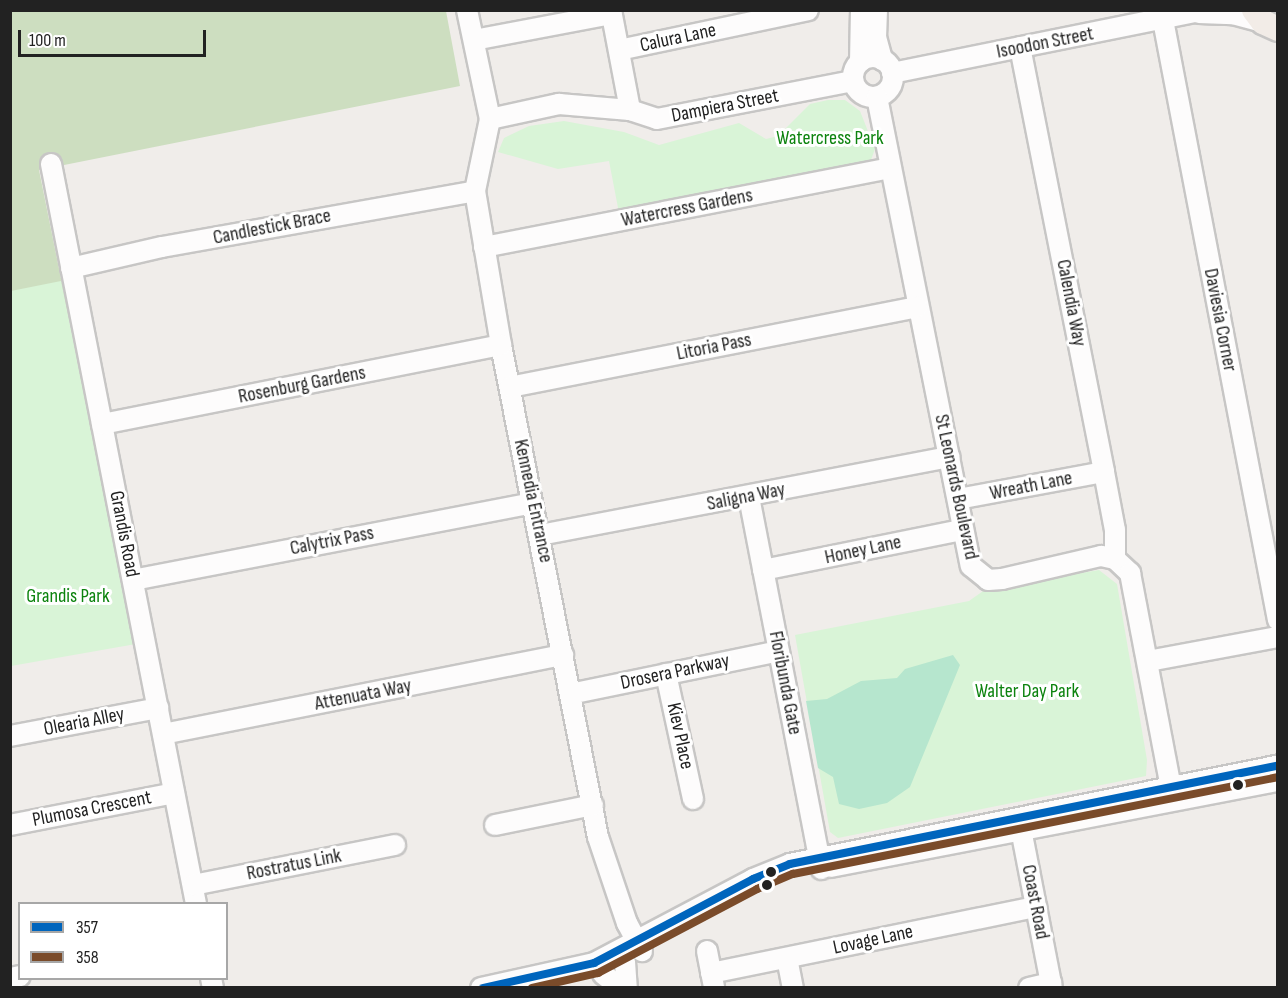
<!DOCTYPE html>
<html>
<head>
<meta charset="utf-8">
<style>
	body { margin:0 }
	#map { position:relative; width:1288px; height:998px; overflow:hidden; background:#f0edea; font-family:"Sofia Sans Condensed",sans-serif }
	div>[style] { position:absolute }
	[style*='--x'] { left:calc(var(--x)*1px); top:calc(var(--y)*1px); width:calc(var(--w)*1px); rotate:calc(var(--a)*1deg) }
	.forest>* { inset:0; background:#cddec0 }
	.park>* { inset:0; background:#d9f4d7 }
	.pitch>* { inset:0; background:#b6e6ce }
	.roads { filter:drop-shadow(2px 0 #c7c6c5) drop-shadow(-2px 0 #c7c6c5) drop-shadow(0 2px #c7c6c5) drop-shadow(0 -2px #c7c6c5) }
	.minor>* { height:20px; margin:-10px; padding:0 10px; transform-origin:10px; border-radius:10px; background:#fdfcfc }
	.minor>.ring { margin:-10px; padding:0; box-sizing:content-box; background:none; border:20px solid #fdfcfc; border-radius:50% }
	.major>* { height:24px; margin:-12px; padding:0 12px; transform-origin:12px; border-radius:12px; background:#f2ece7 }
	.bus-1>* { height:8px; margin:-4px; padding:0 4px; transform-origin:4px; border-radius:4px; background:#0065bd }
	.bus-2>* { height:8px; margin:-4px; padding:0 4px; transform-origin:4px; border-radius:4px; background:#7a4b2a }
	.dots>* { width:16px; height:16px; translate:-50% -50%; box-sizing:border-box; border:3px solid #fff; border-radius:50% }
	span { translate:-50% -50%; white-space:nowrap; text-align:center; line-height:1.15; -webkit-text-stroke:6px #fff; paint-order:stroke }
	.street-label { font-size:20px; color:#222 }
	.park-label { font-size:20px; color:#0c830e }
	.frame { position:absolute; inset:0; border:12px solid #222; pointer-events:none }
	.legend { position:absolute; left:18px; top:902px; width:210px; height:78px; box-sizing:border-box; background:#fff; border:2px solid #a7a7a7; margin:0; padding:8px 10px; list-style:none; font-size:18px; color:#222 }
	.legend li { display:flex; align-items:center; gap:12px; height:30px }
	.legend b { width:30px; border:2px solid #a7a7a7 }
	.scale { position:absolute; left:18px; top:30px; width:188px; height:27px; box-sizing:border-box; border:3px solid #222; border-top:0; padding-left:8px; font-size:18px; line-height:21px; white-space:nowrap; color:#222; -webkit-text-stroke:4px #fff; paint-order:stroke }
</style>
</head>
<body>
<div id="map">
	<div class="forest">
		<i style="clip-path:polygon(10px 11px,446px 11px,460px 86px,39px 170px,69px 318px,11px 470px)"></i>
	</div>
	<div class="park">
		<i style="clip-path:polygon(828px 100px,845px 100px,860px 111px,875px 149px,868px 168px,619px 213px,609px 161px,558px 169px,498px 152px,504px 138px,529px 126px,564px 121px,624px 132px,659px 145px,739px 123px,766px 139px,778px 136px,810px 104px)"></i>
		<i style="clip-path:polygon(61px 281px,136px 644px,11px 666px,11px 291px)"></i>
		<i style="clip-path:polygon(1099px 570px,1117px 584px,1147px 760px,1146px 776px,838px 838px,830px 832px,795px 635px,969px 601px,986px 589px)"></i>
	</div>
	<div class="pitch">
		<i style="clip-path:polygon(953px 655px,960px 665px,910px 787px,887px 803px,859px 809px,839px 804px,833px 777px,818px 768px,806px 701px,827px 699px,861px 681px,897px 678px,905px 669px)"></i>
	</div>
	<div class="roads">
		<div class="minor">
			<i style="--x:467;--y:10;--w:111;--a:78.1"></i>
			<i style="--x:490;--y:119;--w:74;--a:101.8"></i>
			<i style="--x:475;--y:191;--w:156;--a:80.4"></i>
			<i style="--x:501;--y:345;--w:501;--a:78.85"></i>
			<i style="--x:598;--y:837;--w:91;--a:71.4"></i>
			<i style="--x:627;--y:923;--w:32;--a:62"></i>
			<i style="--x:611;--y:10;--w:102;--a:79.2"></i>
			<i style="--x:877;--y:10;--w:27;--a:92"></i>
			<i style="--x:876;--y:37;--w:24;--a:75"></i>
			<i style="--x:1199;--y:13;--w:34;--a:2"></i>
			<i style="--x:1233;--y:14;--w:31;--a:15"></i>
			<i style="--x:1163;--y:20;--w:611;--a:79.15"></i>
			<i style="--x:474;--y:40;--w:140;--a:-10.7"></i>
			<i style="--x:1020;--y:47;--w:433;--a:78.8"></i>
			<i style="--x:1104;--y:472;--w:59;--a:79.3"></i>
			<i style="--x:1115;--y:530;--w:29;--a:90"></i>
			<i style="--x:619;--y:50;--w:193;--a:-11.9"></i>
			<i class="ring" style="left:853px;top:57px;width:20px;height:20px"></i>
			<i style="--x:860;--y:62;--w:52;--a:-88.9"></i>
			<i style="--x:892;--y:73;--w:318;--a:-11.4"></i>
			<i style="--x:877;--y:97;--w:478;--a:78.7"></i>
			<i style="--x:971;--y:566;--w:22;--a:39"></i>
			<i style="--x:988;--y:580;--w:14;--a:-4"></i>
			<i style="--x:1002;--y:579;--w:102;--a:-13.1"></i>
			<i style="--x:1101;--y:556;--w:14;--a:12"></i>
			<i style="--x:1115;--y:559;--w:21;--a:43"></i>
			<i style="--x:1130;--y:573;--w:218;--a:79.2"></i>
			<i style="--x:490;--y:119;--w:71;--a:-12.3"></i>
			<i style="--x:559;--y:104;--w:71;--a:4.8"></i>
			<i style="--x:630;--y:110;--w:28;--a:18"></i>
			<i style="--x:657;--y:119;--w:200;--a:-11"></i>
			<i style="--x:51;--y:164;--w:754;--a:78.91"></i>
			<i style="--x:484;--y:247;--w:414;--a:-11"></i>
			<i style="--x:71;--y:268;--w:93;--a:-13"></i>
			<i style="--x:162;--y:247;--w:318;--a:-10.1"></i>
			<i style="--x:510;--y:387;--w:415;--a:-11.1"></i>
			<i style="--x:102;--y:424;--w:407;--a:-11.2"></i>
			<i style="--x:749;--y:497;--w:379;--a:79"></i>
			<i style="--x:958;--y:499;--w:148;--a:-10.5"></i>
			<i style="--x:540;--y:535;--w:417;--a:-10.8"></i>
			<i style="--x:763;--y:570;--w:203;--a:-11.4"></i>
			<i style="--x:133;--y:580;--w:406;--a:-10.9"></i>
			<i style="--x:1148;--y:661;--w:132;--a:-10.5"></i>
			<i style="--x:666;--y:674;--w:128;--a:77.8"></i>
			<i style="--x:570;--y:694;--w:213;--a:-11.6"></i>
			<i style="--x:163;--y:734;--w:408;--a:-11.2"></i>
			<i style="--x:10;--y:736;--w:151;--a:-10.7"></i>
			<i style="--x:1019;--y:819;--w:172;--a:79"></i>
			<i style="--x:10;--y:825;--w:167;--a:-11"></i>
			<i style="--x:495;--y:825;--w:100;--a:-11.5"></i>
			<i style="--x:830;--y:867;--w:456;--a:-10.9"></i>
			<i style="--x:193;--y:885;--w:206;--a:-11.2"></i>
			<i style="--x:707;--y:951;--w:38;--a:79"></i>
			<i style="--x:787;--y:958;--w:31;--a:79"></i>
			<i style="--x:625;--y:962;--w:26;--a:86"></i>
			<i style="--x:711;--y:973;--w:332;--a:-11.5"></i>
			<i style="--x:603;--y:974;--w:23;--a:38"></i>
			<i style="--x:10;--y:978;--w:10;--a:-11"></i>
			<i style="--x:211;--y:978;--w:10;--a:79"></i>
			<i style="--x:481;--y:988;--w:116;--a:-12.5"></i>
			<i style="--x:594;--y:963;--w:180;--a:-27.8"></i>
			<i style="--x:753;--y:879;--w:40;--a:-22"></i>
			<i style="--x:790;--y:864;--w:498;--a:-11.4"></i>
			<i style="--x:1029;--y:988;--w:23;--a:-13"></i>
		</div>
		<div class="major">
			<i style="--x:1254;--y:10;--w:15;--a:53"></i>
			<i style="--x:1263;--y:22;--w:17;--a:25"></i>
		</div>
	</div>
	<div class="bus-1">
		<i style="--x:483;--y:988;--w:114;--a:-12.7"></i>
		<i style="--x:594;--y:963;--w:180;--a:-27.8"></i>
		<i style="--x:753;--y:879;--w:40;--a:-22"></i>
		<i style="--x:790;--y:864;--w:498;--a:-11.4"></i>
	</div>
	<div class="bus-2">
		<i style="--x:532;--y:988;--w:68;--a:-12.8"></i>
		<i style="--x:598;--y:973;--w:180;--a:-27.8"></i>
		<i style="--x:757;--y:889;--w:39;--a:-23"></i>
		<i style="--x:793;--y:874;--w:495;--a:-11.3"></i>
	</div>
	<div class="dots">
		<i style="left:1238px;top:785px;background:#222"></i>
		<i style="left:771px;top:872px;background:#222"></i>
		<i style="left:767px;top:885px;background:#222"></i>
	</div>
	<div class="street-label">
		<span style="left:678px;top:38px;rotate:-12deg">Calura Lane</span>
		<span style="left:1045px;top:43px;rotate:-11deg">Isoodon Street</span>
		<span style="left:725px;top:106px;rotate:-11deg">Dampiera Street</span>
		<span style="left:687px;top:208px;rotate:-11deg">Watercress Gardens</span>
		<span style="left:272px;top:227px;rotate:-11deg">Candlestick Brace</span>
		<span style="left:1071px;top:303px;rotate:79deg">Calendia Way</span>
		<span style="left:1220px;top:320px;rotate:79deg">Daviesia Corner</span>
		<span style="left:714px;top:347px;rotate:-11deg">Litoria Pass</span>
		<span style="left:302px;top:385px;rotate:-11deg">Rosenburg Gardens</span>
		<span style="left:1031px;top:486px;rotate:-11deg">Wreath Lane</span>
		<span style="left:956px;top:487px;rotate:78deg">St Leonards Boulevard</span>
		<span style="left:746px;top:497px;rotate:-11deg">Saligna Way</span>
		<span style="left:533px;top:501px;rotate:78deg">Kennedia Entrance</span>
		<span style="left:124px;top:534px;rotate:79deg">Grandis Road</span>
		<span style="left:332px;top:541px;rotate:-11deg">Calytrix Pass</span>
		<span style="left:863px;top:550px;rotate:-12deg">Honey Lane</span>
		<span style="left:675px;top:672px;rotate:-12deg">Drosera Parkway</span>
		<span style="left:785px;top:683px;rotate:79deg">Floribunda Gate</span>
		<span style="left:363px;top:695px;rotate:-11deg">Attenuata Way</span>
		<span style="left:84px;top:722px;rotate:-11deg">Olearia Alley</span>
		<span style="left:680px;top:736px;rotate:78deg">Kiev Place</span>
		<span style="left:92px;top:809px;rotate:-11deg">Plumosa Crescent</span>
		<span style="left:294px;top:865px;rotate:-11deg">Rostratus Link</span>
		<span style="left:1035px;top:902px;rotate:79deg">Coast Road</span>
		<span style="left:873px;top:940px;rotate:-12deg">Lovage Lane</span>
	</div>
	<div class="park-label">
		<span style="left:830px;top:138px">Watercress Park</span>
		<span style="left:68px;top:596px">Grandis Park</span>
		<span style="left:1027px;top:691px">Walter Day Park</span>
	</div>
	<div class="frame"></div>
	<ul class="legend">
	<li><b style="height:8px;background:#0065bd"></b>357</li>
	<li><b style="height:8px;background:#7a4b2a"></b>358</li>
	</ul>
	<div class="scale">100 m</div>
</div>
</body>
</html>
